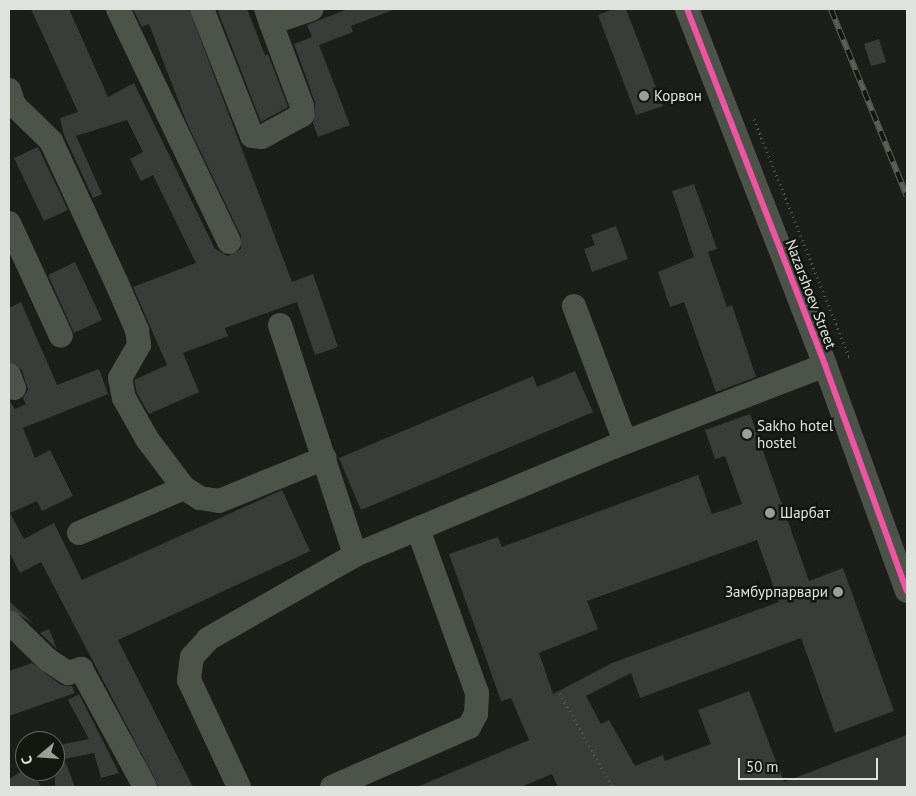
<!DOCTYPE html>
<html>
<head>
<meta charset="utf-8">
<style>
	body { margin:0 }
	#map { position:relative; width:916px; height:796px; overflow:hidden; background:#1c1e1a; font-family:"PT Sans",sans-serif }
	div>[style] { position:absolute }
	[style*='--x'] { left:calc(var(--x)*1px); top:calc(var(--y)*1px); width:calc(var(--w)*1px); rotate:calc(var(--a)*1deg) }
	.building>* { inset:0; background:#3a3c39 }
	.path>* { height:3px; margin-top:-1.5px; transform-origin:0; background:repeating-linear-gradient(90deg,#555a52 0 1px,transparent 0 5px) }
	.minor>* { height:24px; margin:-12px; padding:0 12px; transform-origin:12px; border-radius:12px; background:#4c5348 }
	.rail>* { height:5.5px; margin-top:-2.75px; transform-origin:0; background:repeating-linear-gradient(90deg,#12170f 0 11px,#5a5f57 0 22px); box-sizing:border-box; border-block:1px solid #5a5f57 }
	.cycleway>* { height:6px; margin:-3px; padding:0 3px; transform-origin:3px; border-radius:3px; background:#f153a3 }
	.dots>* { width:14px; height:14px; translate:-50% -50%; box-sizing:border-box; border:2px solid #12170f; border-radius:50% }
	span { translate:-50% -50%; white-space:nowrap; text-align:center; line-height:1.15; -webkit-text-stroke:5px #12170f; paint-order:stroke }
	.poi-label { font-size:15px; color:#dfe3de }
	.left { translate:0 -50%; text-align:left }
	.right { translate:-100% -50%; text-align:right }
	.street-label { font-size:15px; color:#dfe3de }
	.frame { position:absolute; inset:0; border:10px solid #dfe3de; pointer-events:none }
	.north { position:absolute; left:15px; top:731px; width:50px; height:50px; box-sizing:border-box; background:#12170f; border:1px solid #646962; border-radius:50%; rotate:252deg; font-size:14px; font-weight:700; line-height:20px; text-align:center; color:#dfe3de }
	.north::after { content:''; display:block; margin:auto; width:18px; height:22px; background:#9b9e99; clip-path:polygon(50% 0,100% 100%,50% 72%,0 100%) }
	.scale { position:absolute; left:738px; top:758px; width:140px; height:22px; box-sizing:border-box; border:2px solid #dfe3de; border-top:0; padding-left:6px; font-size:15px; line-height:18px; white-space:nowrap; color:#dfe3de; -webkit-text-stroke:4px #12170f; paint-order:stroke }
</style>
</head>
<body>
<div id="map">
	<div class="building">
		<i style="clip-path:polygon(31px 9px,69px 9px,108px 97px,134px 83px,215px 249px,228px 256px,241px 249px,241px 236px,186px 121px,149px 24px,142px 27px,133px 9px,189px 9px,292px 282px,313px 274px,338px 347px,315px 355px,297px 302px,225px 328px,228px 336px,183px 353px,199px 392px,149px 414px,137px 393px,134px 380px,167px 365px,133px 287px,196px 263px,153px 175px,141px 181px,130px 159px,143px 152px,127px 120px,76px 136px,102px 194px,93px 198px,64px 135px,60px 118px,78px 112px)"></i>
		<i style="clip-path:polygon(217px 9px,247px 9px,265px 55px,268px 54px,288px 107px,261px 122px)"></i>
		<i style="clip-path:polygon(348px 9px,393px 10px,351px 26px,353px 32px,319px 45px,350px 125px,318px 137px,313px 123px,315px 102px,294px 44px,312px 37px,307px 25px)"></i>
		<i style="clip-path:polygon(614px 9px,626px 9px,663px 106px,636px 115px,598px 15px)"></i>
		<i style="clip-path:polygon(879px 39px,886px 62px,871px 66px,864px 44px)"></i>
		<i style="clip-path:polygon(38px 147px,68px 210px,44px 221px,14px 158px)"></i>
		<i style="clip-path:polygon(694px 184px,717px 249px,708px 252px,727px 307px,732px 305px,756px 377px,716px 392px,684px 302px,670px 307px,658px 272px,694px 257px,672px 191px)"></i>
		<i style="clip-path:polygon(616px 226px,628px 259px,592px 272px,584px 249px,595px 245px,591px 235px)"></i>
		<i style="clip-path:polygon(75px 262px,102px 320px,74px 333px,48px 275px)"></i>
		<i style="clip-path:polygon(21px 302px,57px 385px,99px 369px,108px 394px,23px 428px,35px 458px,50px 450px,73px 496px,42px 511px,37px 501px,10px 513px,24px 539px,54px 523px,82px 580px,282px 490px,310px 551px,118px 640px,193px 787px,159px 787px,41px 562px,20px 573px,9px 552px,9px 400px,15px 409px,26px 404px,23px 398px,28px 390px,22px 370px,9px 362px,9px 308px)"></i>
		<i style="clip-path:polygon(575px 371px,593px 412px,361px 510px,339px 458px,533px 376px,537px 387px)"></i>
		<i style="clip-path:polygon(evenodd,750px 414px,809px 581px,843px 568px,894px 711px,835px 733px,801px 638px,640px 698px,631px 673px,586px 696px,601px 724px,609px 720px,635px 766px,663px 755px,665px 761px,711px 744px,698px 710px,749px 691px,784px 782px,907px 735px,907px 787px,558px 787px,552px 774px,521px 787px,417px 787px,529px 740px,511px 698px,501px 701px,449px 554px,498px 537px,502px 547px,698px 475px,712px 514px,742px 504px,725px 456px,715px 459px,705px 430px,750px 414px,757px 540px,779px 602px,612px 663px,553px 694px,539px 653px,598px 629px,587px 601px,757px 540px)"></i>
		<i style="clip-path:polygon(9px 601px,34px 624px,9px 609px)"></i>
		<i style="clip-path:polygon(49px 629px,57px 649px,40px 633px)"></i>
		<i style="clip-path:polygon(32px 663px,61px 685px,72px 686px,75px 693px,9px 716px,9px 671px)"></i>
		<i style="clip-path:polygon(79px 694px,119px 773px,101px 778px,94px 753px,64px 759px,75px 787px,55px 787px,55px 738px,59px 745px,89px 739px,68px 700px)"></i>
		<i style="clip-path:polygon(22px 771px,32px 771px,41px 787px,9px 787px,9px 779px)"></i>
	</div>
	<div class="path">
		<i style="--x:754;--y:119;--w:255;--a:68.2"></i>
		<i style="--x:849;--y:356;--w:4;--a:166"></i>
		<i style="--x:560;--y:693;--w:107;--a:61"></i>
	</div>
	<div class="minor">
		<i style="--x:118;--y:9;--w:258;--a:64.5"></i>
		<i style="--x:202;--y:9;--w:136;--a:68.5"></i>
		<i style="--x:252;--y:136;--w:10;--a:6"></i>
		<i style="--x:262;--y:137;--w:46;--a:-28.8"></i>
		<i style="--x:302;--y:115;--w:9;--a:-90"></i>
		<i style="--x:302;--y:106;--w:89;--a:-110.5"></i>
		<i style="--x:266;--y:9;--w:15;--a:70"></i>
		<i style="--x:271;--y:23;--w:43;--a:-18.9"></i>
		<i style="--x:687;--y:9;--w:382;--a:68.8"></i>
		<i style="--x:825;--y:365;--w:240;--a:70.1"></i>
		<i style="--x:9;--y:90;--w:16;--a:72"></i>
		<i style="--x:14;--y:105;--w:52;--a:44.2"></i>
		<i style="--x:51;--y:141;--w:157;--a:65.2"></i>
		<i style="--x:117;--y:284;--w:50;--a:66.5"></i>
		<i style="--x:137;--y:330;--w:15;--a:82"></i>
		<i style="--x:139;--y:345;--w:38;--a:120"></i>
		<i style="--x:120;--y:378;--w:20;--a:79"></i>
		<i style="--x:124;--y:398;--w:47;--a:60.7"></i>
		<i style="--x:147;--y:439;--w:61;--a:52.9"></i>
		<i style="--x:184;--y:488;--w:19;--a:32"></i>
		<i style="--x:200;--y:498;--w:19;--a:9"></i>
		<i style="--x:219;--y:501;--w:114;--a:-22.1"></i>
		<i style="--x:9;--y:223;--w:124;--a:65.3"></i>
		<i style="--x:574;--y:306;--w:145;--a:69.4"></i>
		<i style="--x:280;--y:325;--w:242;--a:71.9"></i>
		<i style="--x:9;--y:375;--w:14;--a:69"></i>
		<i style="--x:79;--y:533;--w:114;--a:-23.2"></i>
		<i style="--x:9;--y:622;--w:54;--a:44.3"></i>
		<i style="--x:48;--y:660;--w:24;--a:33"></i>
		<i style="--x:68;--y:673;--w:14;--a:-17"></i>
		<i style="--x:81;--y:669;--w:134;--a:61.5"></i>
		<i style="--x:239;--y:787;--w:118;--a:-115"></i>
		<i style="--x:189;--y:680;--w:23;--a:-83"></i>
		<i style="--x:192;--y:657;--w:24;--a:-48"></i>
		<i style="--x:208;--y:639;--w:169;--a:-29.7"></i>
		<i style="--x:355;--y:555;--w:280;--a:-22.7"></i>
		<i style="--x:613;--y:447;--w:227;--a:-21.1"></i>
		<i style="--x:332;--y:787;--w:150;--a:-23.7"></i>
		<i style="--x:469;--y:727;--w:15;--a:-62"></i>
		<i style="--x:476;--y:714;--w:21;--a:-87"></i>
		<i style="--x:477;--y:693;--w:174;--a:-109.8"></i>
	</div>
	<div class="rail">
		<i style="--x:831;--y:9;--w:202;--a:67.9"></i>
	</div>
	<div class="cycleway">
		<i style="--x:687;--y:9;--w:382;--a:68.8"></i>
		<i style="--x:825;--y:365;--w:240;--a:70.1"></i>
	</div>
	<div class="dots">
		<i style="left:644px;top:96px;background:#9b9e99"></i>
		<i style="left:747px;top:434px;background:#9b9e99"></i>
		<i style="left:770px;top:513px;background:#9b9e99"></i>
		<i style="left:838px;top:592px;background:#9b9e99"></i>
	</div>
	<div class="poi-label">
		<span class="left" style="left:654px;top:96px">Корвон</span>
		<span class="left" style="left:757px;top:434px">Sakho hotel<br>hostel</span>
		<span class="left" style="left:780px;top:513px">Шарбат</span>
		<span class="right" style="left:828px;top:592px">Замбурпарвари</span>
	</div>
	<div class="street-label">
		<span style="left:811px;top:294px;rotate:69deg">Nazarshoev Street</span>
	</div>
	<div class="frame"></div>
	<div class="north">С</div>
	<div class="scale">50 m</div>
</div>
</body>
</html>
